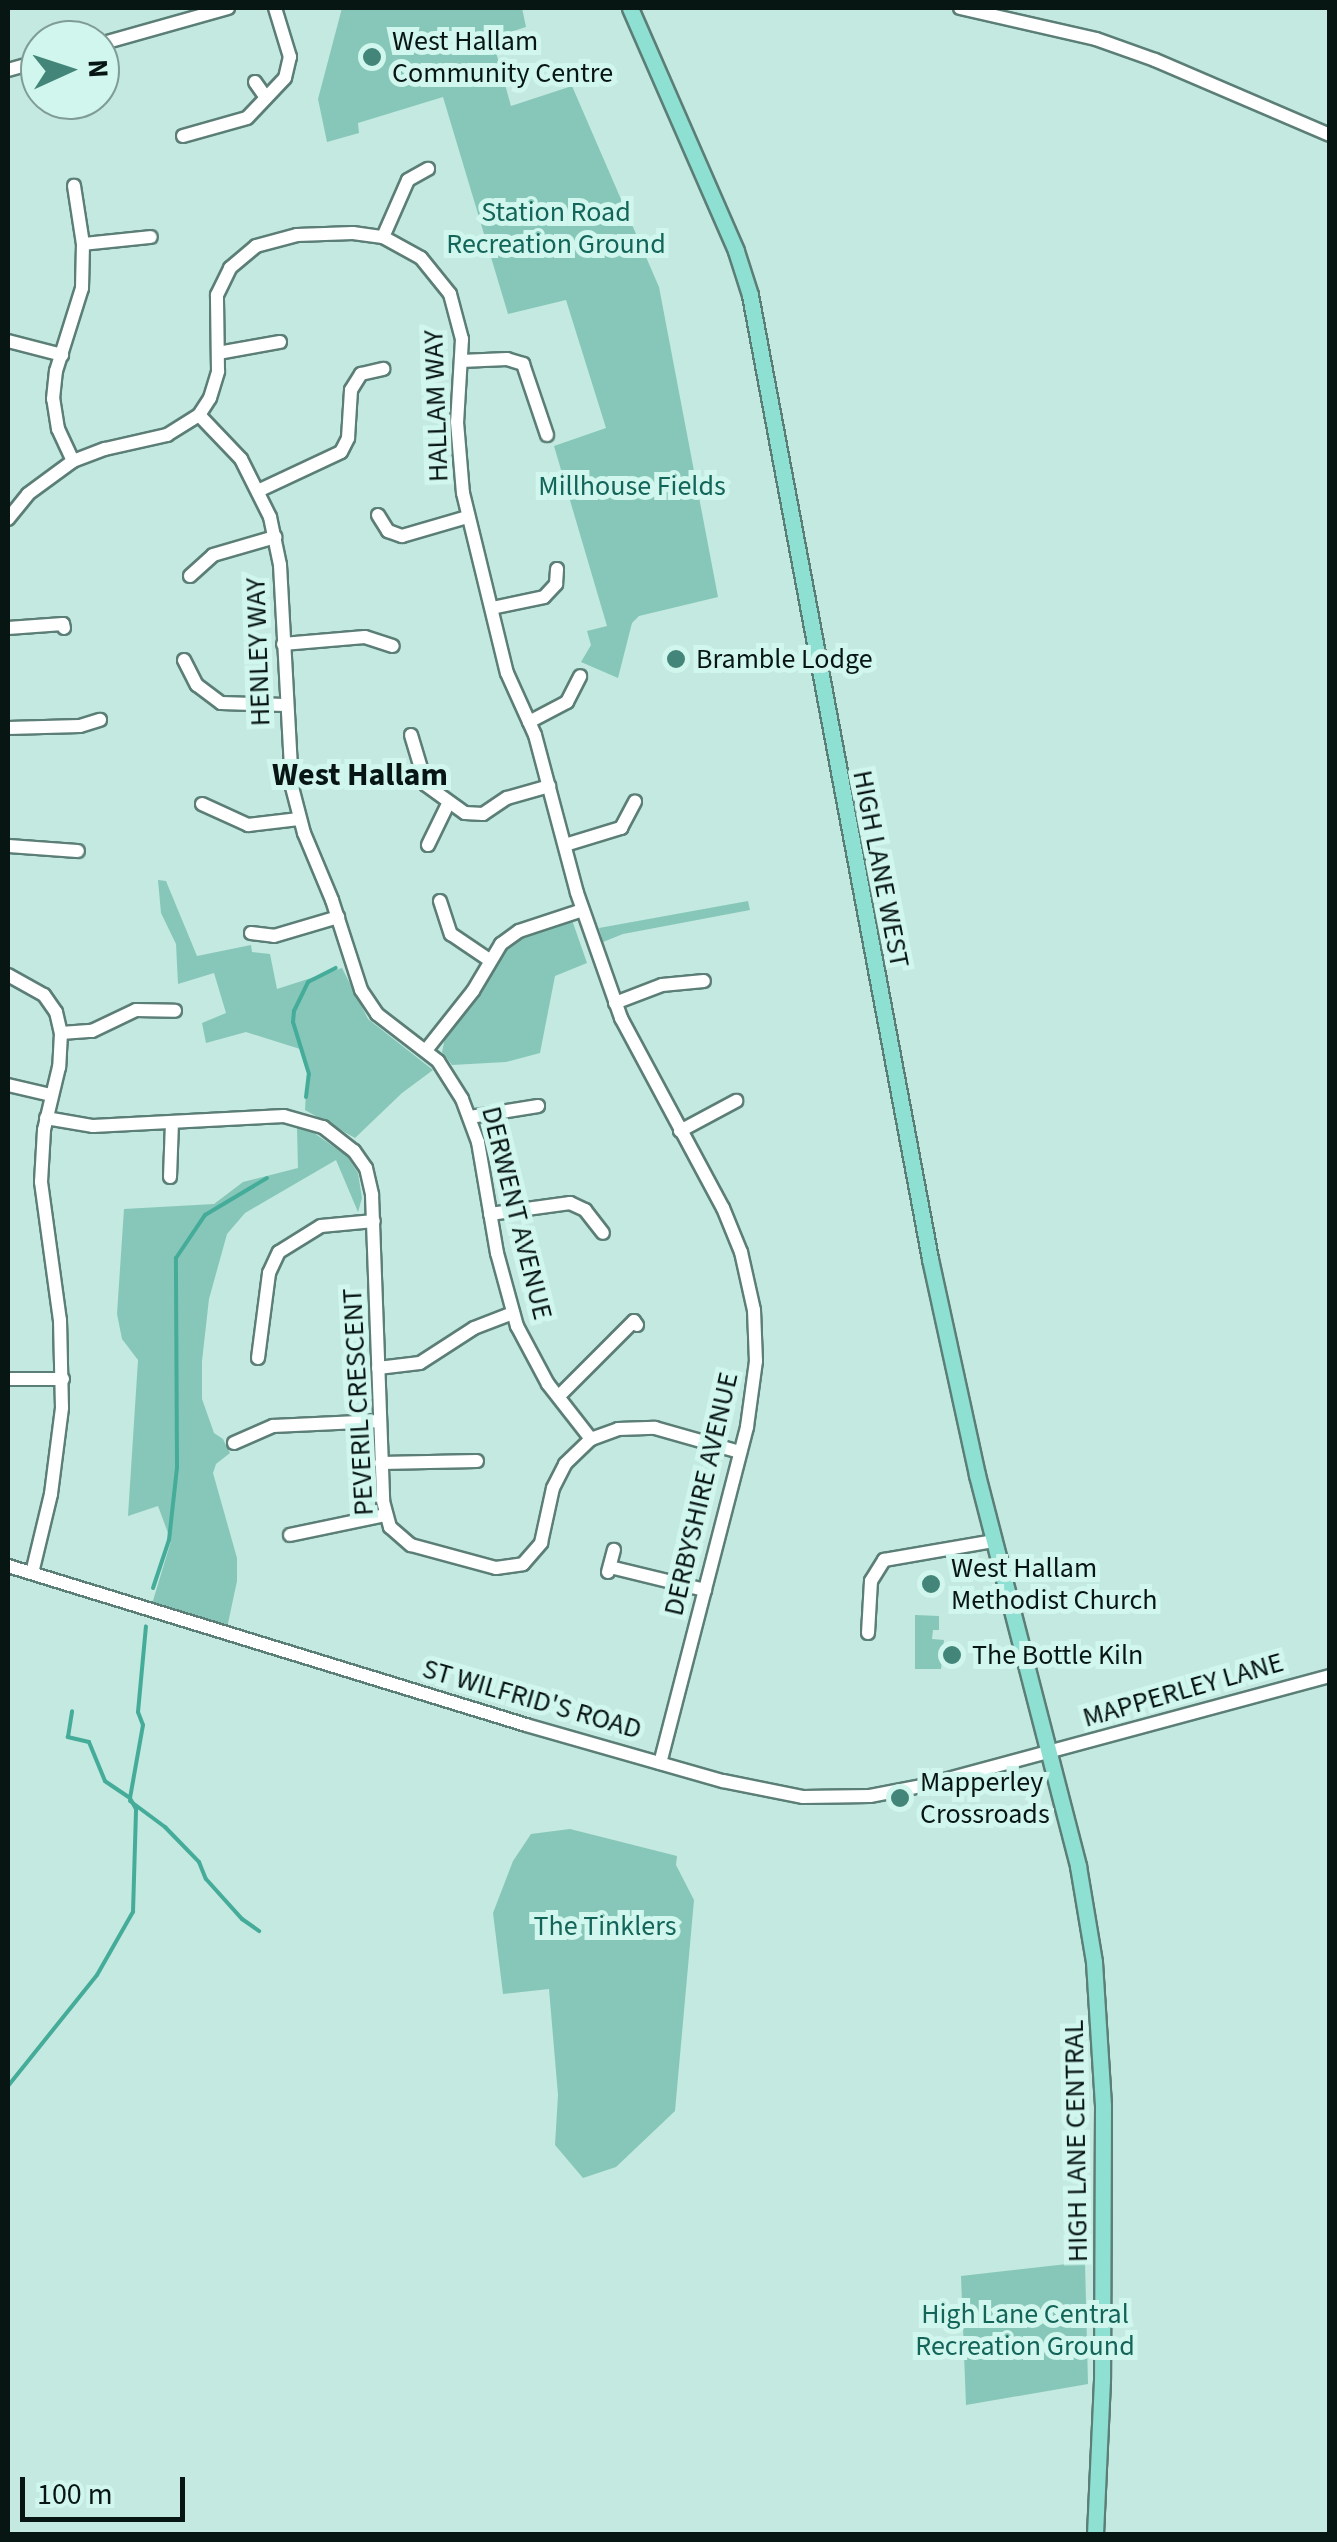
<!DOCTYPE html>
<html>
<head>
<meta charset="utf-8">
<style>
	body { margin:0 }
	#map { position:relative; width:1337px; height:2542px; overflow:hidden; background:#c3e9e0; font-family:"Source Sans 3",sans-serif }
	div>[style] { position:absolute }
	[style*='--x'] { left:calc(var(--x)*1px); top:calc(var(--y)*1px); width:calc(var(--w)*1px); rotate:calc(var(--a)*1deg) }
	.green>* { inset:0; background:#87c7b9 }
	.stream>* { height:4px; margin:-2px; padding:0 2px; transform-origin:2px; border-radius:2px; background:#45ac9a }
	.roads { filter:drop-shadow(2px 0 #5b7e76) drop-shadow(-2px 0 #5b7e76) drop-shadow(0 2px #5b7e76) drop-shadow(0 -2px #5b7e76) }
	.minor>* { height:12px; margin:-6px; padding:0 6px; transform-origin:6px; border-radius:6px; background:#fff }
	.major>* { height:15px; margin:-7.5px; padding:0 7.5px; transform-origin:7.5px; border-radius:7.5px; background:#8ee0d3 }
	.dots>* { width:28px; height:28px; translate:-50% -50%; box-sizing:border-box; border:5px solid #d0f6ed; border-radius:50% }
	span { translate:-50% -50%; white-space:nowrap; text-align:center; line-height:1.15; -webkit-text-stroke:10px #d0f6ed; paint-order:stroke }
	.poi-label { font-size:28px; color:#081613 }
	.left { translate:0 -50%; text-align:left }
	.park-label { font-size:28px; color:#136559 }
	.street-label { font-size:28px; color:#081613 }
	.quarter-label { font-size:32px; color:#081613; font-weight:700 }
	.frame { position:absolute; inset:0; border:10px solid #081613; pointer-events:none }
	.north { position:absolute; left:20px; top:20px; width:100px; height:100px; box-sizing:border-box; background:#d0f6ed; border:2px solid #809c96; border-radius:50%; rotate:87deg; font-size:28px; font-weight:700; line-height:40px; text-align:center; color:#081613 }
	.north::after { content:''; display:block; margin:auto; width:35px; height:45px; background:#438679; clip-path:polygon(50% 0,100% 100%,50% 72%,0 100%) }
	.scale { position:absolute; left:20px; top:2477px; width:165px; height:45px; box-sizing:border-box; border:5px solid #081613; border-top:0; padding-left:12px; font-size:30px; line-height:35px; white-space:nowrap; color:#081613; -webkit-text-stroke:8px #d0f6ed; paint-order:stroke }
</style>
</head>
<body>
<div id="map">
	<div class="green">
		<i style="clip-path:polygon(342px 8px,522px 8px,526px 27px,492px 38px,511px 106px,572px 86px,659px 287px,718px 597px,639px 616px,632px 623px,618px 678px,581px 662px,591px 645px,587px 631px,607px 626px,554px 446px,606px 428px,566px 300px,508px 314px,443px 97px,358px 123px,359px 133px,327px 142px,318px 99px)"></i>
		<i style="clip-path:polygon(158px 880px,166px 881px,197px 956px,251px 945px,252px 952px,270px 954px,277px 989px,342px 968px,368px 1019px,433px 1070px,402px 1093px,355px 1138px,305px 1110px,307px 1073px,300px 1049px,246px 1032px,206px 1043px,202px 1023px,226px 1013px,214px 973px,178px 984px,176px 944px,161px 913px)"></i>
		<i style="clip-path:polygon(748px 901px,750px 910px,623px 934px,603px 942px,599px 928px)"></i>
		<i style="clip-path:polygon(572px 920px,587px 963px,555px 976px,540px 1053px,506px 1062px,452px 1065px,442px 1052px,445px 1038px,477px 997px,499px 956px,522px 937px)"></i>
		<i style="clip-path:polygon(297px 1128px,314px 1133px,347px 1156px,358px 1173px,362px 1198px,358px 1212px,336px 1160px,245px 1213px,227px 1234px,209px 1299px,202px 1361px,202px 1399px,214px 1433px,223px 1439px,230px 1453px,216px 1464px,213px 1473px,237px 1558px,237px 1581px,227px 1628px,152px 1604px,171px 1541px,158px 1506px,128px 1516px,138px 1360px,122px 1339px,117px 1314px,124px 1209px,214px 1204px,243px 1182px,298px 1168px)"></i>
		<i style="clip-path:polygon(915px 1615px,939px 1616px,939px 1630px,933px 1630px,932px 1639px,944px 1640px,941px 1669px,915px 1669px)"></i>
		<i style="clip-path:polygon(570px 1829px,677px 1856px,676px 1865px,694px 1900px,675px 2111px,616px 2167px,583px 2178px,555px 2145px,558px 2095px,549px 1989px,503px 1994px,493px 1913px,513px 1861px,531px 1834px)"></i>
		<i style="clip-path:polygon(1085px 2262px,1088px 2384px,966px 2405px,961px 2276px)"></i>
	</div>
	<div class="stream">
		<i style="--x:306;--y:1097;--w:23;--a:-83"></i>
		<i style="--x:309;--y:1074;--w:54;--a:-107.1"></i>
		<i style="--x:293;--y:1022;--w:11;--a:-85"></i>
		<i style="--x:294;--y:1011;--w:32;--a:-64"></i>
		<i style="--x:308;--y:982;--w:31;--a:-27"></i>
		<i style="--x:153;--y:1588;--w:51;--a:-71.6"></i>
		<i style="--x:169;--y:1540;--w:73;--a:-83.7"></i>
		<i style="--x:177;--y:1467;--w:209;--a:-90.3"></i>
		<i style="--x:176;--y:1258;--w:52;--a:-56"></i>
		<i style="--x:205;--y:1215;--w:72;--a:-30.8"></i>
		<i style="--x:130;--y:1798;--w:74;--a:-79.9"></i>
		<i style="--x:143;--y:1725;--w:14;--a:-111"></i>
		<i style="--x:138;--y:1712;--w:86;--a:-84.7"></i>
		<i style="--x:130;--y:1801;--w:44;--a:36.6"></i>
		<i style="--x:165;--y:1827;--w:49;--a:45.8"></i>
		<i style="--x:199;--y:1862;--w:18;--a:68"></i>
		<i style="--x:206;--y:1879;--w:54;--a:48"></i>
		<i style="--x:242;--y:1919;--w:21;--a:35"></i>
		<i style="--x:8;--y:2086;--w:142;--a:-51.3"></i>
		<i style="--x:97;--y:1975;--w:73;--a:-60.3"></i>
		<i style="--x:133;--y:1912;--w:103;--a:-88.3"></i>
		<i style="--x:136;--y:1809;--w:13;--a:-119"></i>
		<i style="--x:130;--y:1798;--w:30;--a:-146"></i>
		<i style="--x:105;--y:1781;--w:42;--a:-112.3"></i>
		<i style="--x:89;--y:1742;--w:22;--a:-167"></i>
		<i style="--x:68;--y:1737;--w:26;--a:-81"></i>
	</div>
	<div class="roads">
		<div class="minor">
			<i style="--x:960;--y:8;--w:139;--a:12.8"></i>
			<i style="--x:1096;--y:39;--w:63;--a:19.6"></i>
			<i style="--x:1155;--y:60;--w:190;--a:23.2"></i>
			<i style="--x:100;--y:44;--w:133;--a:-15.7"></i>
			<i style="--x:8;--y:70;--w:33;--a:-16"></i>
			<i style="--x:255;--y:82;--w:19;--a:55"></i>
			<i style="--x:183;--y:136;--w:66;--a:-15.7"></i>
			<i style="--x:247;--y:118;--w:55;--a:-46.5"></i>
			<i style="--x:285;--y:78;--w:22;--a:-77"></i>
			<i style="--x:290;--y:57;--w:51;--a:-107"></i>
			<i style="--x:383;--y:237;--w:62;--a:-66.3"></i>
			<i style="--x:408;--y:180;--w:23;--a:-29"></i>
			<i style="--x:83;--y:244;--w:68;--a:-5.9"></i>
			<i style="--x:8;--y:341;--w:56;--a:14.5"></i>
			<i style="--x:218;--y:353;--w:63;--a:-10.1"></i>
			<i style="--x:461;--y:361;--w:46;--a:-2.5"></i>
			<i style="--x:507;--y:359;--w:17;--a:17"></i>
			<i style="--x:523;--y:364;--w:75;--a:71.3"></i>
			<i style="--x:199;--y:415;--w:61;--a:46.3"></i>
			<i style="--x:241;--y:459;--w:65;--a:63.4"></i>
			<i style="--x:270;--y:517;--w:49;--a:78.2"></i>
			<i style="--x:280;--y:565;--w:222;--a:86.9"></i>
			<i style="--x:292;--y:787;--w:48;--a:75.4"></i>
			<i style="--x:304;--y:833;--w:73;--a:67.3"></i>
			<i style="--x:332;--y:900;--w:95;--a:72.1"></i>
			<i style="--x:361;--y:990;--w:29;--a:56"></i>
			<i style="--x:377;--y:1014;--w:77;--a:37.6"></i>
			<i style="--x:438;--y:1061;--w:45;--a:57.7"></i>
			<i style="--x:462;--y:1099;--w:46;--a:69.6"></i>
			<i style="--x:478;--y:1142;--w:113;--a:80.3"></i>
			<i style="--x:497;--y:1253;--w:76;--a:74.7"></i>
			<i style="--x:517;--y:1326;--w:66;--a:61.9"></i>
			<i style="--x:548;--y:1384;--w:70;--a:52"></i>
			<i style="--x:73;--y:461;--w:35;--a:-115"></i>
			<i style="--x:58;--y:429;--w:30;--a:-99"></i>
			<i style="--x:53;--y:399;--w:28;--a:-84"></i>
			<i style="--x:56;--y:371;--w:87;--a:-72.6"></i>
			<i style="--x:82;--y:288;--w:44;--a:-88.7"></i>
			<i style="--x:83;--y:244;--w:59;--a:-98.8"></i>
			<i style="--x:260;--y:490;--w:89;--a:-25.1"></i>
			<i style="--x:341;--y:452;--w:16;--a:-63"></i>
			<i style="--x:348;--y:438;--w:48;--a:-86.4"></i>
			<i style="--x:351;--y:390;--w:19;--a:-58"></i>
			<i style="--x:361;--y:374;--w:23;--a:-13"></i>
			<i style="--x:378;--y:515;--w:19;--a:58"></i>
			<i style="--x:388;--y:531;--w:15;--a:20"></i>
			<i style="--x:402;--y:536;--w:68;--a:-16.3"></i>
			<i style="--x:8;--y:519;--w:32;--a:-51"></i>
			<i style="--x:28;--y:494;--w:56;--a:-36.3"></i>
			<i style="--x:73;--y:461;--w:34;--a:-21"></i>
			<i style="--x:105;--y:449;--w:64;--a:-12.7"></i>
			<i style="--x:167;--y:435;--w:38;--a:-32"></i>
			<i style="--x:199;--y:415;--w:20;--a:-57"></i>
			<i style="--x:210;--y:398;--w:28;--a:-73"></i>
			<i style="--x:218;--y:371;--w:76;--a:-90.8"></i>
			<i style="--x:217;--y:295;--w:30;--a:-64"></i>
			<i style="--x:230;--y:268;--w:34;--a:-40"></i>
			<i style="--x:256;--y:246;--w:42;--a:-15"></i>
			<i style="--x:297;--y:235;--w:56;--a:-2"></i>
			<i style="--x:353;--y:233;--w:30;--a:8"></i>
			<i style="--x:383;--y:237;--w:43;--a:28.9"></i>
			<i style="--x:421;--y:258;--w:46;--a:51.1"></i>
			<i style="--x:450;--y:294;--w:47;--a:75.1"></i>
			<i style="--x:462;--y:339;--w:83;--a:93.4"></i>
			<i style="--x:457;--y:422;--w:71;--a:85.2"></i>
			<i style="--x:463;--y:493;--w:185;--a:76.3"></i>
			<i style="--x:507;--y:673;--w:68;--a:65.7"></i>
			<i style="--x:535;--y:735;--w:163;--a:75.1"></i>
			<i style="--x:577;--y:893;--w:133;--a:70.6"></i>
			<i style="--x:621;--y:1018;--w:216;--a:61.8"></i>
			<i style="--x:723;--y:1208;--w:48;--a:67.8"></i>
			<i style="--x:741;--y:1252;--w:59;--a:77.4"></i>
			<i style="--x:754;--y:1310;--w:51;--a:87.8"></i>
			<i style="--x:756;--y:1361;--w:67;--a:97.8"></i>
			<i style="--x:747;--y:1427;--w:347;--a:104.5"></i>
			<i style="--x:190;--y:576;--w:31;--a:-42"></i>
			<i style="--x:213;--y:555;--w:65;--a:-16.2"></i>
			<i style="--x:492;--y:608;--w:53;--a:-11.9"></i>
			<i style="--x:544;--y:597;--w:18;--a:-47"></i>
			<i style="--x:556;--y:584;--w:15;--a:-86"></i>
			<i style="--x:8;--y:628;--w:55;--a:-4.2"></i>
			<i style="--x:63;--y:624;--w:4;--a:76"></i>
			<i style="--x:283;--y:644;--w:82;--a:-4.9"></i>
			<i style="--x:365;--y:637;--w:29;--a:18"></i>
			<i style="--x:184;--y:660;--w:28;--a:63"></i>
			<i style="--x:197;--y:685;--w:30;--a:37"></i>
			<i style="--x:221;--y:703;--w:64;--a:1.8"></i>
			<i style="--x:529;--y:722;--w:43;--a:-27.8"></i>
			<i style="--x:567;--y:702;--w:29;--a:-63"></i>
			<i style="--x:8;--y:728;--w:72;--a:-1.6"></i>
			<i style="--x:80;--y:726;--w:21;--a:-17"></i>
			<i style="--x:411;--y:735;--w:52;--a:73.3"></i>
			<i style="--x:426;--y:785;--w:48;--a:35.7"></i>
			<i style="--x:465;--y:813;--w:18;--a:3"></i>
			<i style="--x:483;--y:814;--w:29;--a:-34"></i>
			<i style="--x:507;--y:798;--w:44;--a:-15.9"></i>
			<i style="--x:202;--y:804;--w:51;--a:24.5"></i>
			<i style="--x:248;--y:825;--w:51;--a:-6.7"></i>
			<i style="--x:428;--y:845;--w:46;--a:-64"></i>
			<i style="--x:565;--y:845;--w:59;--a:-16.9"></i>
			<i style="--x:621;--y:828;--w:30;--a:-62"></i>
			<i style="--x:8;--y:846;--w:70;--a:4.1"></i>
			<i style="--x:440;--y:901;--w:35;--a:72"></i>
			<i style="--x:451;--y:934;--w:45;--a:34"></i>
			<i style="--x:251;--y:933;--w:23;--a:7"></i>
			<i style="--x:274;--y:936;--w:67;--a:-16.5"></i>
			<i style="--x:8;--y:975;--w:41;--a:29.1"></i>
			<i style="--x:44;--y:995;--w:21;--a:55"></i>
			<i style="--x:56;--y:1012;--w:22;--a:77"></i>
			<i style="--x:61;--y:1033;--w:34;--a:93"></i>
			<i style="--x:59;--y:1067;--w:65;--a:103.4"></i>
			<i style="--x:44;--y:1130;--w:52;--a:93.3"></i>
			<i style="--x:41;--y:1182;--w:139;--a:82.2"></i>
			<i style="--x:60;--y:1320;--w:88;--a:88.7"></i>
			<i style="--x:62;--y:1408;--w:87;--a:97.3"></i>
			<i style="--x:51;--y:1494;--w:81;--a:103.5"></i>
			<i style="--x:615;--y:1003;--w:50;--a:-21"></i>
			<i style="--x:662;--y:985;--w:42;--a:-5.4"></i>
			<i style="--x:61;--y:1033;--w:31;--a:-4"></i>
			<i style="--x:92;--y:1031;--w:49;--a:-25.5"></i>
			<i style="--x:136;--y:1010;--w:39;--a:1"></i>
			<i style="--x:427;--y:1049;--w:74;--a:-51.6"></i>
			<i style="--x:473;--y:991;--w:55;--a:-59.2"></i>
			<i style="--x:501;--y:944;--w:22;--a:-36"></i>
			<i style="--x:519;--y:931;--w:67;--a:-18.2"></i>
			<i style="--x:8;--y:1085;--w:44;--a:13.1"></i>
			<i style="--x:470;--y:1117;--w:69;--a:-9.2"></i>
			<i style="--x:46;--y:1118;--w:48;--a:9.7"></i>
			<i style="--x:93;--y:1126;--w:191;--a:-3"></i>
			<i style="--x:284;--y:1116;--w:41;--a:15.8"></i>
			<i style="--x:323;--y:1127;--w:39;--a:38"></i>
			<i style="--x:354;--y:1151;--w:21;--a:55"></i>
			<i style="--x:366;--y:1168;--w:28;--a:77"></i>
			<i style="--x:372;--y:1195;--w:306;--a:87.9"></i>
			<i style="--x:383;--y:1501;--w:27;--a:75"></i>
			<i style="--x:390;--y:1527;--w:28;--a:41"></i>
			<i style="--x:411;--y:1545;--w:88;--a:15.1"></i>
			<i style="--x:496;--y:1568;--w:27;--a:-8"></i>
			<i style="--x:523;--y:1564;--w:28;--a:-49"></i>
			<i style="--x:541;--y:1543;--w:56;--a:-77.7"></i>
			<i style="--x:553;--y:1488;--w:27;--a:-63"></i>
			<i style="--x:565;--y:1464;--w:36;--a:-44"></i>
			<i style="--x:591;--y:1439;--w:29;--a:-20"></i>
			<i style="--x:618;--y:1429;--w:37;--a:-2"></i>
			<i style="--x:655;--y:1428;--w:88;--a:15.8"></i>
			<i style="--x:680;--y:1131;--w:64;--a:-28.2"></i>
			<i style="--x:170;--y:1177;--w:55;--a:-87.9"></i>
			<i style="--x:490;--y:1214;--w:81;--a:-7.8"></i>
			<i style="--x:570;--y:1203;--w:17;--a:25"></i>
			<i style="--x:585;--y:1210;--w:29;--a:52"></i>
			<i style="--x:258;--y:1358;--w:86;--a:-82.6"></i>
			<i style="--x:269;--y:1273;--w:23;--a:-65"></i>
			<i style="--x:279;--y:1252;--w:49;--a:-31.8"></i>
			<i style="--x:321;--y:1226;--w:53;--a:-5.4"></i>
			<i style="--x:378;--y:1368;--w:42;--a:-6.8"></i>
			<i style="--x:420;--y:1363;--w:64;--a:-32.9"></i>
			<i style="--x:474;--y:1328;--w:42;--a:-21"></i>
			<i style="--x:8;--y:1379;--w:55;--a:0"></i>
			<i style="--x:559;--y:1396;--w:106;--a:-45"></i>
			<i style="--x:634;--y:1321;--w:5;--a:53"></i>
			<i style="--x:234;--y:1443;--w:43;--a:-23.6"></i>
			<i style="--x:273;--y:1426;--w:107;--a:-2.7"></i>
			<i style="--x:381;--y:1463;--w:96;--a:-1.2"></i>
			<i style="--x:290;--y:1535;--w:97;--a:-11.9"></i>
			<i style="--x:8;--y:1566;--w:542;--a:17.06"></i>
			<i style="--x:526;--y:1725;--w:205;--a:15.9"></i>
			<i style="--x:723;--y:1781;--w:82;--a:11.3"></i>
			<i style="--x:803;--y:1797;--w:67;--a:-0.9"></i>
			<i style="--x:870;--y:1796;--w:53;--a:-10.9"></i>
			<i style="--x:922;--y:1786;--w:423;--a:-15.1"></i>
			<i style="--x:610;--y:1567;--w:98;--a:13.6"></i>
			<i style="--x:608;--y:1572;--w:23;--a:-75"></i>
			<i style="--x:868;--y:1633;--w:52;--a:-86.7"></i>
			<i style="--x:871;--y:1581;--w:25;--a:-58"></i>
			<i style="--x:884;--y:1560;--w:112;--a:-9.8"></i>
		</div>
		<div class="major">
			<i style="--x:630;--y:8;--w:265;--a:66.4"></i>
			<i style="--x:736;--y:251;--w:46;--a:72.3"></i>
			<i style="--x:750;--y:295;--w:981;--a:79.42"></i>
			<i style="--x:930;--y:1259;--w:221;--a:77.7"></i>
			<i style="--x:977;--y:1475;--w:404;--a:75.5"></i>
			<i style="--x:1078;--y:1866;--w:97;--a:80.5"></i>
			<i style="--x:1094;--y:1962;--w:144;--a:86.4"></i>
			<i style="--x:1103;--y:2106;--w:274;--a:90.2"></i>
			<i style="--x:1102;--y:2380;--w:154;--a:92.6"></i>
		</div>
	</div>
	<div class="dots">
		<i style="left:372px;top:57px;background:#438679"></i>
		<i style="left:676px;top:659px;background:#438679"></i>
		<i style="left:931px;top:1584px;background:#438679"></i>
		<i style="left:952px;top:1655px;background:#438679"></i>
		<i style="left:900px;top:1798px;background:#438679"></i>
	</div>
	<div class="poi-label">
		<span class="left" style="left:392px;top:57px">West Hallam<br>Community Centre</span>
		<span class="left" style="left:696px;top:659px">Bramble Lodge</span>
		<span class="left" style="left:951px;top:1584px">West Hallam<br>Methodist Church</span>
		<span class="left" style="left:972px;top:1655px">The Bottle Kiln</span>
		<span class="left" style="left:920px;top:1798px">Mapperley<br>Crossroads</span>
	</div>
	<div class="park-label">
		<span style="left:556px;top:228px">Station Road<br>Recreation Ground</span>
		<span style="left:632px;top:486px">Millhouse Fields</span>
		<span style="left:605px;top:1926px">The Tinklers</span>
		<span style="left:1025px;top:2330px">High Lane Central<br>Recreation Ground</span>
	</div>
	<div class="street-label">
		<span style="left:436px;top:406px;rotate:-92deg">HALLAM WAY</span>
		<span style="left:258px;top:652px;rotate:-92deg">HENLEY WAY</span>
		<span style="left:881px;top:869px;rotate:79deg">HIGH LANE WEST</span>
		<span style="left:517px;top:1213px;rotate:76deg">DERWENT AVENUE</span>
		<span style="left:358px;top:1402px;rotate:-93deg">PEVERIL CRESCENT</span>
		<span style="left:701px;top:1494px;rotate:-77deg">DERBYSHIRE AVENUE</span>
		<span style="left:1183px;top:1690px;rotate:-16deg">MAPPERLEY LANE</span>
		<span style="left:532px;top:1699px;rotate:16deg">ST WILFRID'S ROAD</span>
		<span style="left:1076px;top:2141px;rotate:-91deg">HIGH LANE CENTRAL</span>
	</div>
	<div class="quarter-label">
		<span style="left:360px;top:775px">West Hallam</span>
	</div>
	<div class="frame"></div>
	<div class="north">N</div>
	<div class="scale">100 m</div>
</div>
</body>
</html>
